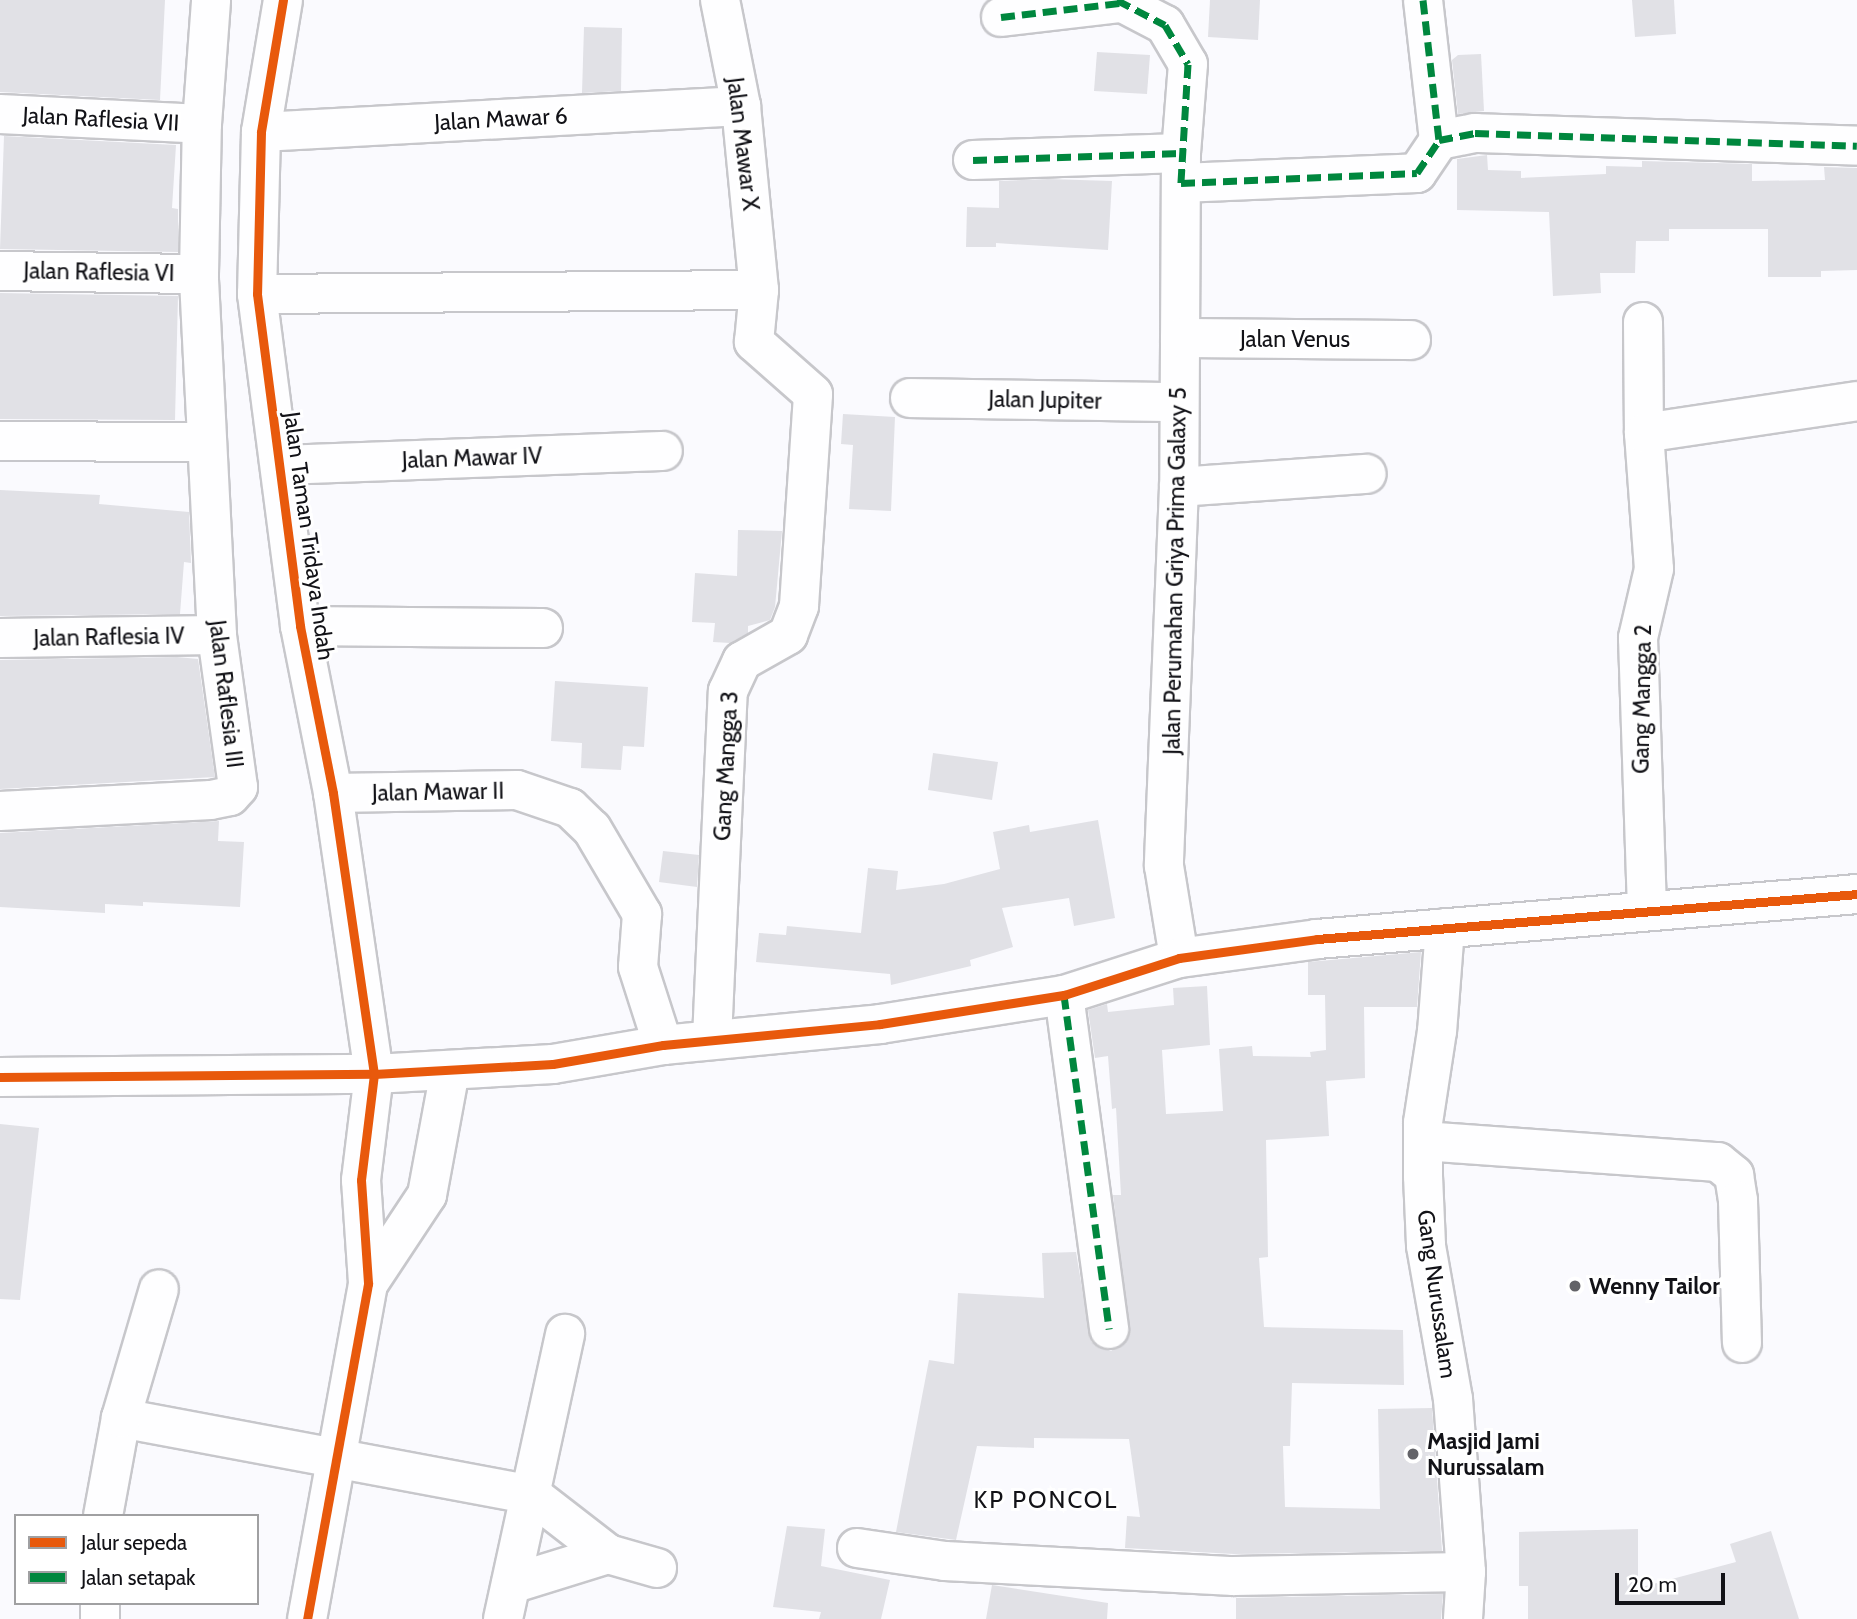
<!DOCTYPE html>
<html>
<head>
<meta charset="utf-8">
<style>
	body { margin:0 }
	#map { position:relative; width:1857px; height:1619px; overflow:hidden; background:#fafafe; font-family:Cabin,sans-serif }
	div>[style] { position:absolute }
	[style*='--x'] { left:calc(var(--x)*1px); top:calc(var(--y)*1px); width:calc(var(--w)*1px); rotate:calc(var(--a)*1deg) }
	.building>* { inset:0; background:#e1e1e6 }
	.roads { filter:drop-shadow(2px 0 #c7c7cb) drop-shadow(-2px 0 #c7c7cb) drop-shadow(0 2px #c7c7cb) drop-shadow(0 -2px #c7c7cb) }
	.minor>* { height:38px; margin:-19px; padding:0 19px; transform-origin:19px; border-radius:19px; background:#fefeff }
	.quiet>* { height:7px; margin-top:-3.5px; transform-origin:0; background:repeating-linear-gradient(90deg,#00873e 0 14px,transparent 0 21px) }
	.cycleway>* { height:9px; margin:-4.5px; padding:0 4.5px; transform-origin:4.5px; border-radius:4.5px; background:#e8590c }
	.dots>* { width:19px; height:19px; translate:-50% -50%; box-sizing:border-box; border:4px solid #fff; border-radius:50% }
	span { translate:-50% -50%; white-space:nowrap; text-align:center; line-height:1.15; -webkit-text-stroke:6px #fff; paint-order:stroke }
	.street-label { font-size:23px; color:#121217 }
	.poi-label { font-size:23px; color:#121217; font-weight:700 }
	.left { translate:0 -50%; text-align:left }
	.neighbourhood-label { font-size:24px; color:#121217; letter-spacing:2px }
	.legend { position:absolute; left:14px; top:1514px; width:245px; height:91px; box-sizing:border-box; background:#fff; border:2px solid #a0a0a2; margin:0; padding:9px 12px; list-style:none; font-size:21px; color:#121217 }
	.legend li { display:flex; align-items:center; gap:14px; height:35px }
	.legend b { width:35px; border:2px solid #a0a0a2 }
	.scale { position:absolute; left:1615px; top:1573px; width:110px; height:32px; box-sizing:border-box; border:4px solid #121217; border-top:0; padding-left:9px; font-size:21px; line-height:24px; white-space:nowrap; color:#121217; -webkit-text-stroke:5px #fff; paint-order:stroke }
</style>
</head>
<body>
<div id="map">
	<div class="building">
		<i style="clip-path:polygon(0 0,165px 0,160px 100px,0 92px)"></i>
		<i style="clip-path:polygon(1210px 0,1260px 0,1258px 40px,1208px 37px)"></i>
		<i style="clip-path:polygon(1632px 0,1674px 0,1676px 34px,1635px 37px)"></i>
		<i style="clip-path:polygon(584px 27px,622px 28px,621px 91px,582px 93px)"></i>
		<i style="clip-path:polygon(1097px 52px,1150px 55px,1147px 94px,1094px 91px)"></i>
		<i style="clip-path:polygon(1481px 54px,1484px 111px,1458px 114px,1452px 60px,1458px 55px)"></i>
		<i style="clip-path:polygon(4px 136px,176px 145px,172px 208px,178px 209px,178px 252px,0 249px)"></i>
		<i style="clip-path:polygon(1487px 155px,1488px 170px,1521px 171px,1521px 178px,1606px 174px,1606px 166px,1642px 167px,1642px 161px,1752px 164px,1752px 181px,1825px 180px,1824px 167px,1857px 168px,1857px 270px,1821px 271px,1821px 277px,1768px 277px,1768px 229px,1669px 229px,1669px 241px,1636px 241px,1635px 273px,1600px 273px,1601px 293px,1553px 296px,1549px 212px,1457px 210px,1457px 159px)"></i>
		<i style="clip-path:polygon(1048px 179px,1112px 181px,1108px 250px,996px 243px,996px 247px,966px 247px,967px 207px,999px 208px,999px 181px)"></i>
		<i style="clip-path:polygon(0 293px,178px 296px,175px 420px,0 419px)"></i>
		<i style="clip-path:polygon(843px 414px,895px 417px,891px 511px,849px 509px,853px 445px,841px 444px)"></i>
		<i style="clip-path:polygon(0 490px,100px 495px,99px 504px,189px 512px,191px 563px,184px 562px,180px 614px,0 616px)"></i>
		<i style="clip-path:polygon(738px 530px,782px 531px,775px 607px,770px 620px,748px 626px,748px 633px,730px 643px,713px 642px,715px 623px,692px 622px,695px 573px,737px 576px)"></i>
		<i style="clip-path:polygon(177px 657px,198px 659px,215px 777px,0 789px,0 660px)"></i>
		<i style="clip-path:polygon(555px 681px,648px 687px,644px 747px,623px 746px,621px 770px,581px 768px,582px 743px,551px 741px)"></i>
		<i style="clip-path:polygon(933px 753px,998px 762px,992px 800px,928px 790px)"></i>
		<i style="clip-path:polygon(1098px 820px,1115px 918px,1074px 926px,1069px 898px,1002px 908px,1013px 947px,970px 960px,971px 966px,891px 985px,890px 974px,756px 962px,759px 933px,786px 935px,787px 926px,861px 933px,868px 868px,898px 871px,896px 890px,944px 884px,1000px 869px,993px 832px,1029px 825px,1030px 832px)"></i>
		<i style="clip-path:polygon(219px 821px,218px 841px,244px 842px,240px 907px,143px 902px,143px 906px,105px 904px,105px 913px,0 907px,0 833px)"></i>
		<i style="clip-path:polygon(663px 851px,699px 855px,697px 887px,659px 882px)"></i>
		<i style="clip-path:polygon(1421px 952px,1417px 1007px,1364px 1007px,1365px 1078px,1326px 1081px,1329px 1136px,1266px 1140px,1268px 1257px,1259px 1258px,1264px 1327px,1403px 1330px,1404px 1385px,1292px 1383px,1290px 1446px,1283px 1446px,1285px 1507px,1380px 1509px,1378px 1409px,1432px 1408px,1442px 1551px,1234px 1554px,1125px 1548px,1127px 1516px,1140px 1517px,1129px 1439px,1034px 1438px,1034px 1448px,977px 1446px,956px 1540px,896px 1532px,929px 1360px,954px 1364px,958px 1293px,1044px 1298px,1042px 1253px,1076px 1252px,1091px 1342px,1111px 1351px,1129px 1337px,1113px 1195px,1121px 1195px,1116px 1108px,1112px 1109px,1108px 1056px,1095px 1058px,1088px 1010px,1107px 1004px,1108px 1012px,1174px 1005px,1173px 988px,1207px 986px,1210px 1045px,1162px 1050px,1166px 1114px,1223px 1111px,1219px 1049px,1252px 1046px,1253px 1056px,1311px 1057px,1310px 1052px,1326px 1050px,1325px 995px,1308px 995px,1308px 962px)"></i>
		<i style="clip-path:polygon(0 1124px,39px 1128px,20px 1300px,0 1299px)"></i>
		<i style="clip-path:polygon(787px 1526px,825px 1529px,821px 1566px,890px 1580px,881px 1619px,819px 1619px,821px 1612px,773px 1607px)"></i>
		<i style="clip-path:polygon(1638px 1529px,1638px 1588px,1736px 1562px,1730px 1544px,1771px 1531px,1799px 1619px,1528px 1619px,1528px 1586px,1519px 1586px,1519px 1532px)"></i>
		<i style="clip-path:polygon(992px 1585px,1108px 1603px,1107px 1619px,986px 1619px)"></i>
		<i style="clip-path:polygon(1443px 1594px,1441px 1619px,1236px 1619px,1236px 1598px)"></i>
	</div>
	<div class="roads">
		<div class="minor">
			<i style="--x:283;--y:0;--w:134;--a:99.5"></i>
			<i style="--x:261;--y:132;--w:162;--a:91.4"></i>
			<i style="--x:257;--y:294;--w:335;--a:82.6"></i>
			<i style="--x:300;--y:626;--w:170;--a:78.8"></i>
			<i style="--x:333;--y:793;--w:284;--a:81.7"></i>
			<i style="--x:374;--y:1074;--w:107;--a:97"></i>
			<i style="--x:361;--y:1180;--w:104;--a:86.1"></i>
			<i style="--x:368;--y:1284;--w:341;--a:100.3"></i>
			<i style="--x:1117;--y:0;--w:54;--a:27.5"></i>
			<i style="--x:1165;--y:25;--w:45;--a:59.5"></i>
			<i style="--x:1188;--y:64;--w:89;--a:94.5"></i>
			<i style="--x:1181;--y:153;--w:334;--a:90.3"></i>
			<i style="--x:1179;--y:487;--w:379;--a:92.3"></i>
			<i style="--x:1164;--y:866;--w:93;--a:80.7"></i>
			<i style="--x:1423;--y:0;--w:141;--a:83.5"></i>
			<i style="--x:1001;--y:17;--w:121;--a:-6.7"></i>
			<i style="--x:0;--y:114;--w:202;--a:2.8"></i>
			<i style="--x:261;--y:132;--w:481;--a:-3.1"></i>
			<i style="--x:973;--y:160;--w:208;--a:-1.9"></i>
			<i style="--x:1181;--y:183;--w:236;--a:-2.4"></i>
			<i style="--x:1417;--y:173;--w:40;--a:-56"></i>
			<i style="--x:1439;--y:140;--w:37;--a:-11"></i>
			<i style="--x:1475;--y:133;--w:382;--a:1.9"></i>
			<i style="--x:0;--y:271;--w:199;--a:0.9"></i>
			<i style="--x:257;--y:294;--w:502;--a:-0.46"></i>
			<i style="--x:1643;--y:322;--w:111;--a:89.5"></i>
			<i style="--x:1644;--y:433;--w:136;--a:85.8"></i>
			<i style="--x:1654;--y:569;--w:71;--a:103.1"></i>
			<i style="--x:1638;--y:638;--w:272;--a:88.1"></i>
			<i style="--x:1180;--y:338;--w:231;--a:0.5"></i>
			<i style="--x:910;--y:398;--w:269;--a:0.9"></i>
			<i style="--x:1644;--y:433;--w:215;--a:-8.5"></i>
			<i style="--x:0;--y:441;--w:205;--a:0.3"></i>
			<i style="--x:280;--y:465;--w:383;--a:-2.1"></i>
			<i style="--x:1179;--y:487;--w:188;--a:-4"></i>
			<i style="--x:300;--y:626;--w:243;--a:0.5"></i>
			<i style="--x:0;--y:638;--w:217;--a:-0.8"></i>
			<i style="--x:333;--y:793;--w:184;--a:-0.9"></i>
			<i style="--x:517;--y:790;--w:56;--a:18.8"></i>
			<i style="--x:570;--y:808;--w:30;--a:44"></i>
			<i style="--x:592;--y:829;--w:99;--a:59.5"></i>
			<i style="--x:642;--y:914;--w:53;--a:94.3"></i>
			<i style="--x:638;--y:967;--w:82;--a:72.2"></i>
			<i style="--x:0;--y:811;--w:211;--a:-3"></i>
			<i style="--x:211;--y:800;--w:19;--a:-12"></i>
			<i style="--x:230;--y:796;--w:12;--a:-48"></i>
			<i style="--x:238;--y:787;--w:153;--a:-97.9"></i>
			<i style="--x:217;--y:635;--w:361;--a:-92.9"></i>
			<i style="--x:199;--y:274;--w:150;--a:-88.9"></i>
			<i style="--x:202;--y:124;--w:124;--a:-85.8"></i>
			<i style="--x:1445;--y:928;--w:103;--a:94.4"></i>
			<i style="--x:1437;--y:1031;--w:93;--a:98.7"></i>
			<i style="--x:1423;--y:1123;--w:53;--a:90"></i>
			<i style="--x:1423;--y:1176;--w:70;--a:87.5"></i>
			<i style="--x:1426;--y:1246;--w:155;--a:80"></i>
			<i style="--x:1453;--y:1399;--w:173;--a:85.7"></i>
			<i style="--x:1466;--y:1572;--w:47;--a:93.7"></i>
			<i style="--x:1064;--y:995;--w:337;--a:82.3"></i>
			<i style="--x:712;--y:1039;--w:348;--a:-87.4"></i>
			<i style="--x:728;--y:691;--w:33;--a:-65"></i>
			<i style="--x:742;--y:661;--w:53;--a:-29.5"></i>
			<i style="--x:788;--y:635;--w:31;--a:-69"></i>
			<i style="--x:799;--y:606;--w:212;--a:-86.2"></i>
			<i style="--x:813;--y:394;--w:79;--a:-138.6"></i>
			<i style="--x:754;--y:342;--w:52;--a:-84.5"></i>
			<i style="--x:759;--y:290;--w:185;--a:-95.6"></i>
			<i style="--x:741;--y:106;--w:108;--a:-101.2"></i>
			<i style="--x:0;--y:1077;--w:374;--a:-0.5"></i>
			<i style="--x:374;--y:1074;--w:179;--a:-3.2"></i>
			<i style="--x:553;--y:1064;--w:112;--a:-9.8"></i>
			<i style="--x:663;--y:1045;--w:218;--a:-5.5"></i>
			<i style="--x:880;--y:1024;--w:186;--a:-9"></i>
			<i style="--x:1064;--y:995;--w:121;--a:-17.8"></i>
			<i style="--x:1179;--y:958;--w:139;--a:-7.8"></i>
			<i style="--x:1317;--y:939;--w:542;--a:-4.76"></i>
			<i style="--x:1423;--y:1141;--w:296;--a:4.1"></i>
			<i style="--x:1718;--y:1162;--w:21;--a:39"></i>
			<i style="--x:1734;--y:1175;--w:26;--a:81"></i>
			<i style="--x:1738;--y:1201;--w:142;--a:88.4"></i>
			<i style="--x:368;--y:1284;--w:107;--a:-56.5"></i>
			<i style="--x:427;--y:1195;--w:126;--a:-79.5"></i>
			<i style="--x:121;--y:1418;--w:418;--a:10.6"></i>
			<i style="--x:532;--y:1495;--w:96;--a:37.8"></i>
			<i style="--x:103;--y:1516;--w:100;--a:-79.6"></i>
			<i style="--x:121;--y:1418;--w:134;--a:-73.6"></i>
			<i style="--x:857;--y:1548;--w:89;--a:8.4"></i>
			<i style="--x:945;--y:1561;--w:289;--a:3"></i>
			<i style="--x:1234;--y:1576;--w:232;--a:-1"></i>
			<i style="--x:511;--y:1584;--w:102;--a:-17.2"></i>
			<i style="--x:608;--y:1554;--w:51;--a:15.9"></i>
			<i style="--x:100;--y:1603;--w:16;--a:90"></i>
			<i style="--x:503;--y:1619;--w:292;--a:-77.7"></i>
		</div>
	</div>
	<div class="quiet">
		<i style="--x:1117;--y:0;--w:54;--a:27.5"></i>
		<i style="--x:1165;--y:25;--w:45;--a:59.5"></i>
		<i style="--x:1188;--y:64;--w:119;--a:93.4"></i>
		<i style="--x:1181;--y:183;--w:236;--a:-2.4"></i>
		<i style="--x:1417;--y:173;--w:40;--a:-56"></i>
		<i style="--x:1439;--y:140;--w:37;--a:-11"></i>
		<i style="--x:1475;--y:133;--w:382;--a:1.9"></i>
		<i style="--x:1423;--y:0;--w:141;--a:83.5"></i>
		<i style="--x:1001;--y:17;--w:121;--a:-6.7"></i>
		<i style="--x:973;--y:160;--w:208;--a:-1.9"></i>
		<i style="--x:1064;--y:995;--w:337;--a:82.3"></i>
	</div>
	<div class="cycleway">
		<i style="--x:283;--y:0;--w:134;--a:99.5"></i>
		<i style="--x:261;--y:132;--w:162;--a:91.4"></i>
		<i style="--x:257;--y:294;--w:335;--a:82.6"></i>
		<i style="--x:300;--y:626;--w:170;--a:78.8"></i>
		<i style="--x:333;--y:793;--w:284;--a:81.7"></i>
		<i style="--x:374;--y:1074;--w:107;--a:97"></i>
		<i style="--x:361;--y:1180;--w:104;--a:86.1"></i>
		<i style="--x:368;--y:1284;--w:341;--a:100.3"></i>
		<i style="--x:0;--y:1077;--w:374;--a:-0.5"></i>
		<i style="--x:374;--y:1074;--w:179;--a:-3.2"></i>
		<i style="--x:553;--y:1064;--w:112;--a:-9.8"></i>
		<i style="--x:663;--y:1045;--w:218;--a:-5.5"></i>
		<i style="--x:880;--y:1024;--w:186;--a:-9"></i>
		<i style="--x:1064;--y:995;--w:121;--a:-17.8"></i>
		<i style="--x:1179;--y:958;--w:139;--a:-7.8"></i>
		<i style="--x:1317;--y:939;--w:542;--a:-4.76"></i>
	</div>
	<div class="dots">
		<i style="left:1575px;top:1286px;background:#636368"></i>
		<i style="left:1413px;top:1454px;background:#636368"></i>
	</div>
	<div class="street-label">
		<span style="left:101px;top:119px;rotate:3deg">Jalan Raflesia VII</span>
		<span style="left:501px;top:119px;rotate:-3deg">Jalan Mawar 6</span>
		<span style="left:743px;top:144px;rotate:83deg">Jalan Mawar X</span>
		<span style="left:99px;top:272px;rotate:1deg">Jalan Raflesia VI</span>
		<span style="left:1295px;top:339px">Jalan Venus</span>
		<span style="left:1045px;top:400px;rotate:1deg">Jalan Jupiter</span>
		<span style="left:472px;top:458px;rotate:-2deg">Jalan Mawar IV</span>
		<span style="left:309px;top:536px;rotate:82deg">Jalan Taman Tridaya Indah</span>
		<span style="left:1175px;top:571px;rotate:-89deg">Jalan Perumahan Griya Prima Galaxy 5</span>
		<span style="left:109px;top:637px;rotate:-1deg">Jalan Raflesia IV</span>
		<span style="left:226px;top:694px;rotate:83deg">Jalan Raflesia III</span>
		<span style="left:1642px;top:699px;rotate:-89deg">Gang Mangga 2</span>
		<span style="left:726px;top:766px;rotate:-87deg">Gang Mangga 3</span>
		<span style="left:438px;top:792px;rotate:-1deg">Jalan Mawar II</span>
		<span style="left:1437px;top:1294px;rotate:82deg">Gang Nurussalam</span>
	</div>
	<div class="poi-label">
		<span class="left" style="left:1589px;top:1286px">Wenny Tailor</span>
		<span class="left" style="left:1427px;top:1454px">Masjid Jami<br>Nurussalam</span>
	</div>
	<div class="neighbourhood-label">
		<span style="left:1046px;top:1500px">KP PONCOL</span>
	</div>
	<ul class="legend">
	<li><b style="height:9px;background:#e8590c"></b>Jalur sepeda</li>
	<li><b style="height:9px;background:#00873e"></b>Jalan setapak</li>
	</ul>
	<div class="scale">20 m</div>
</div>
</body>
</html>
